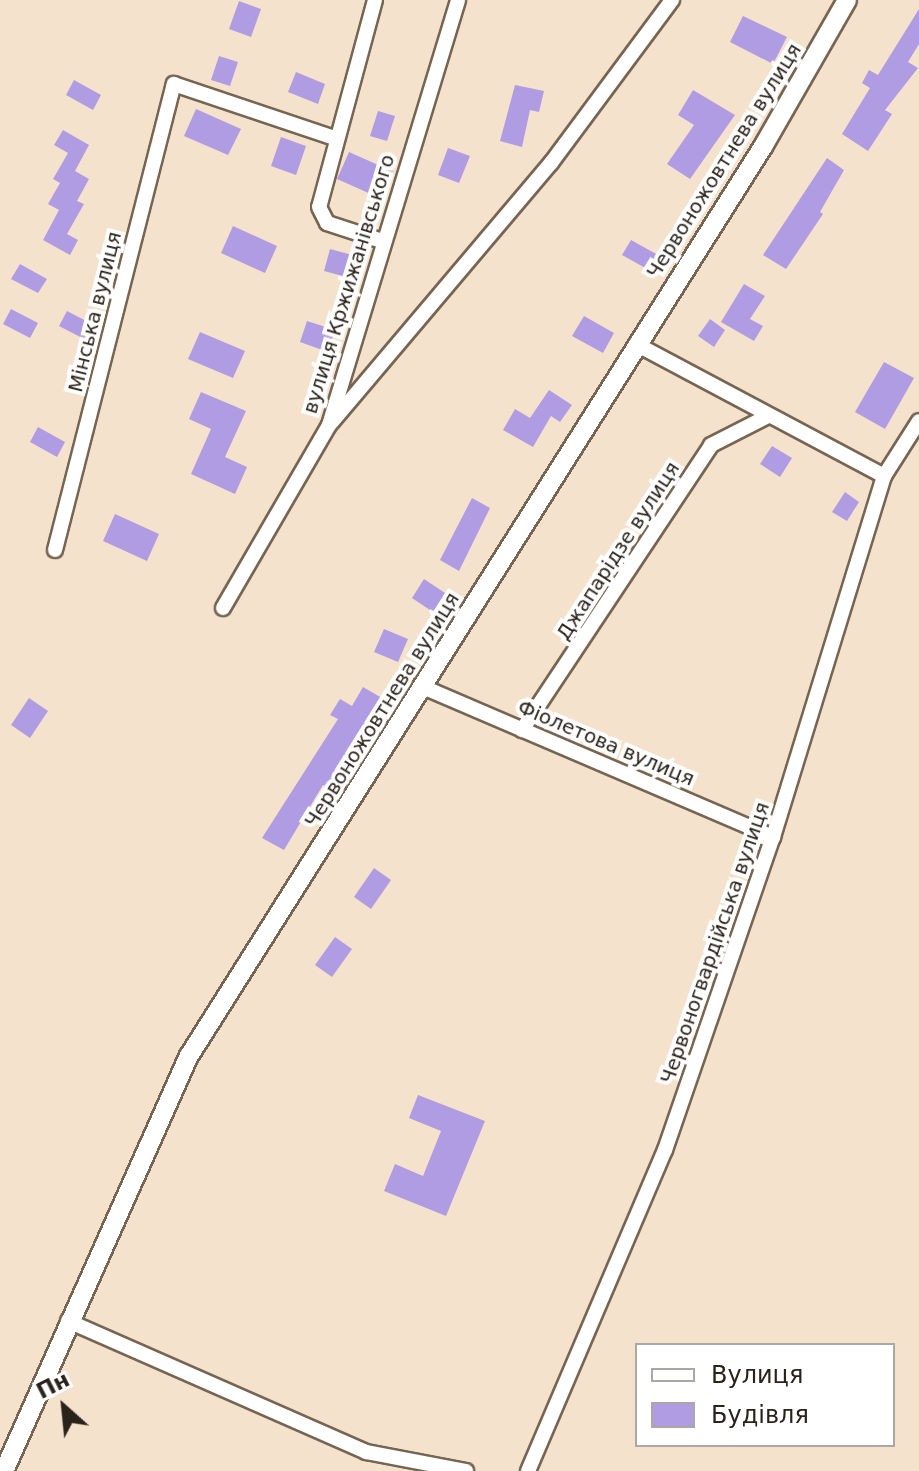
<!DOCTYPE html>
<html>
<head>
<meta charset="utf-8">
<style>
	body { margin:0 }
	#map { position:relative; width:919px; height:1471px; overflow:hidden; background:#f5e2cc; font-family:"DejaVu Sans",sans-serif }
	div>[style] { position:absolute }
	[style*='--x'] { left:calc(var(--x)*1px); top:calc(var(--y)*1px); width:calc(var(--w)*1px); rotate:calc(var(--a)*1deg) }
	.building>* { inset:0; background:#b09ce2 }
	.roads { filter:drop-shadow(2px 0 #766552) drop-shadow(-2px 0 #766552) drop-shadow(0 2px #766552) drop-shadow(0 -2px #766552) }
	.street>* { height:14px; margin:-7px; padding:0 7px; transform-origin:7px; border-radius:7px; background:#fff }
	.secondary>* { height:18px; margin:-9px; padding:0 9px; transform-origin:9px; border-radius:9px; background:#fff }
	span { translate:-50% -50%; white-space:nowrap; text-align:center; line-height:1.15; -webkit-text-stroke:8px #fff; paint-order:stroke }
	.street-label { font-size:20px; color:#2a231b }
	.legend { position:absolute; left:635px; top:1343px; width:260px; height:104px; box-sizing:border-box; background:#fff; border:2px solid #aaa7a4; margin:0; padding:10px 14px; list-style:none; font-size:24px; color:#2a231b }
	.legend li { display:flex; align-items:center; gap:16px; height:40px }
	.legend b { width:40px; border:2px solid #aaa7a4 }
	.north { position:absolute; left:24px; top:1367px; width:80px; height:80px; -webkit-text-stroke:6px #fff; paint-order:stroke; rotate:333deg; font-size:22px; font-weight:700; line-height:32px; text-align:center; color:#2a231b }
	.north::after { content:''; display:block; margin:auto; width:28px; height:36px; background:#2a231b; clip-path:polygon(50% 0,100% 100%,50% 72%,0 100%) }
</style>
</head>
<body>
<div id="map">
	<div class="building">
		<i style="clip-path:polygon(239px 1px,261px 9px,251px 37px,229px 29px)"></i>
		<i style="clip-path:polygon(919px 9px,919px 44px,908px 62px,918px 68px,885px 110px,892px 114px,868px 151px,842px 134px,870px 88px,862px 83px,869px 70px,878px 75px)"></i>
		<i style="clip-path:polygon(743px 16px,787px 37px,773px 64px,730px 42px)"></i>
		<i style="clip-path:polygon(219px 56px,238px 62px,230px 86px,211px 80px)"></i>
		<i style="clip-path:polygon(296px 72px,325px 84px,318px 104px,288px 92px)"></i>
		<i style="clip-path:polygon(74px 80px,101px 95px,93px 110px,66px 95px)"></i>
		<i style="clip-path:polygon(515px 85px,544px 91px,539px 112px,530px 110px,522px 147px,500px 141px)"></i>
		<i style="clip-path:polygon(693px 90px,735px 115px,690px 179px,667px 164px,694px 125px,678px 115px)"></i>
		<i style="clip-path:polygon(196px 109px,241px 129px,228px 155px,184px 136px)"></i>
		<i style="clip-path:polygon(378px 111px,395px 116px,387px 141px,370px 136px)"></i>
		<i style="clip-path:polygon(63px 130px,89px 145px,75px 171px,89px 179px,77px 201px,84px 204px,67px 234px,78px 240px,70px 255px,43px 240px,59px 210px,48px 204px,60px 183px,53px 179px,68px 153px,54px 145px)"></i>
		<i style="clip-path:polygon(281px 137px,306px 146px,296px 175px,271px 166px)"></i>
		<i style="clip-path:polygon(448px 148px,470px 156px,459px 183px,438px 175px)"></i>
		<i style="clip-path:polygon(349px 152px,394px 172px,382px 199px,337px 179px)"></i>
		<i style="clip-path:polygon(827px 158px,844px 170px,820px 212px,823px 214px,786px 269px,763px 255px)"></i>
		<i style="clip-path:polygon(233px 226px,277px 246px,265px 273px,221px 253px)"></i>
		<i style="clip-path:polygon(631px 240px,658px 255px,649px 270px,622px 255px)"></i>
		<i style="clip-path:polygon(330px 249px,356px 256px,350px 278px,324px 271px)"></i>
		<i style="clip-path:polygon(20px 264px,47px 279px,38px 293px,11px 279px)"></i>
		<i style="clip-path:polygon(744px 284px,765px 296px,750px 319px,763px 326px,754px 341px,721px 322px)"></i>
		<i style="clip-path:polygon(11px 309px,38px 323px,30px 338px,3px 324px)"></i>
		<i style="clip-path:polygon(67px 311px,94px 325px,86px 340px,59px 326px)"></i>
		<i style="clip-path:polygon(584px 316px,614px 333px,603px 353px,572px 336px)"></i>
		<i style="clip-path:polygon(710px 319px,725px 330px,714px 347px,698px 336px)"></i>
		<i style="clip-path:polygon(307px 321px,335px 330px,328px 352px,300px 342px)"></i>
		<i style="clip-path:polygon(200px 332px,245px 351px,233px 378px,188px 359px)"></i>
		<i style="clip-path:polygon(884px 362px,914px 378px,885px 429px,855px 412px)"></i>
		<i style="clip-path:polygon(549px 390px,572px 405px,560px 422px,551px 416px,533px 447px,503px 430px,515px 409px,530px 418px)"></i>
		<i style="clip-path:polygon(201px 392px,246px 411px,225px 457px,247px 467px,235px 494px,191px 474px,211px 429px,189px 419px)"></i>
		<i style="clip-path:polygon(38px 427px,65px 442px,57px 457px,30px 442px)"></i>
		<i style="clip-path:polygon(772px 446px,792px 458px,780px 477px,760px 464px)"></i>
		<i style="clip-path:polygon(845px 492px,859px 502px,847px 521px,832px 512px)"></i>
		<i style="clip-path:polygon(472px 498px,490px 508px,459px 571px,440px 560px)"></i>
		<i style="clip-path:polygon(115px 514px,159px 534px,147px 561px,103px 541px)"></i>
		<i style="clip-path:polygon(424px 579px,445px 593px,433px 612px,412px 598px)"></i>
		<i style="clip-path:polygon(384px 629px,408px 639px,398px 662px,374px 652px)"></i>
		<i style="clip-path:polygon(363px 687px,382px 698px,328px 788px,323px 785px,284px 850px,262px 838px,338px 719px,330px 715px,340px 699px,352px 706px)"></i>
		<i style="clip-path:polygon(29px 698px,48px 711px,30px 738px,11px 725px)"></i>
		<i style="clip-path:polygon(374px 868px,391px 880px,371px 909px,354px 897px)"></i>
		<i style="clip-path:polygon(335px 937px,352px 949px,332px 977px,315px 965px)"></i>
		<i style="clip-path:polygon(418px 1095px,485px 1121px,446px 1216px,384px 1191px,395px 1164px,423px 1176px,441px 1131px,409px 1118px)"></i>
	</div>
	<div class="roads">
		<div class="street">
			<i style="--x:375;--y:0;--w:214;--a:105.1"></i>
			<i style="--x:319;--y:207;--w:18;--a:63"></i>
			<i style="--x:327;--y:223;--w:58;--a:18.1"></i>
			<i style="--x:636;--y:344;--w:281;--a:28"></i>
			<i style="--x:332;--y:422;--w:339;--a:-49.8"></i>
			<i style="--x:551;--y:163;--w:203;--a:-53.4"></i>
			<i style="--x:55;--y:550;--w:481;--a:-75.7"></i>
			<i style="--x:174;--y:84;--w:169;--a:18.6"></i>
			<i style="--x:223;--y:608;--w:211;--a:-59.9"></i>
			<i style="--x:329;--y:425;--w:444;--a:-73.1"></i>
			<i style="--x:423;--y:687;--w:381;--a:23.2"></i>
			<i style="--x:522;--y:730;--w:342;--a:-56.4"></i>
			<i style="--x:711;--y:445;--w:62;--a:-27"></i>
			<i style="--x:68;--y:1321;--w:326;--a:23.7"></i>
			<i style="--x:366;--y:1452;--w:102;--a:10.8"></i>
			<i style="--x:528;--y:1471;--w:349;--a:-66.9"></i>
			<i style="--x:665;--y:1150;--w:331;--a:-71"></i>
			<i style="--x:773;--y:837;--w:378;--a:-72.9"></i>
			<i style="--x:884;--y:476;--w:65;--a:-57.5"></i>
		</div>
		<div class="secondary">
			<i style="--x:4;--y:1471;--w:454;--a:-66"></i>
			<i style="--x:189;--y:1056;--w:1077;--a:-57.74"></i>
			<i style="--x:764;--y:145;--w:167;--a:-60.2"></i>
		</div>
	</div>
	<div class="street-label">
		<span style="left:724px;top:161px;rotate:-58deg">Червоножовтнева вулиця</span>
		<span style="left:349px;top:284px;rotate:-73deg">вулиця Кржижанівського</span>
		<span style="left:95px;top:312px;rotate:-76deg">Мінська вулиця</span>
		<span style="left:618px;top:551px;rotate:-57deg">Джапарідзе вулиця</span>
		<span style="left:382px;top:710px;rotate:-58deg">Червоножовтнева вулиця</span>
		<span style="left:606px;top:743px;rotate:23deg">Фіолетова вулиця</span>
		<span style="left:715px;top:943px;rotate:-71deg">Червоногвардійська вулиця</span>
	</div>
	<ul class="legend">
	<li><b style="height:10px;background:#fff"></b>Вулиця</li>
	<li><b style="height:22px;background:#b09ce2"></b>Будівля</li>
	</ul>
	<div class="north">Пн</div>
</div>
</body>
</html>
